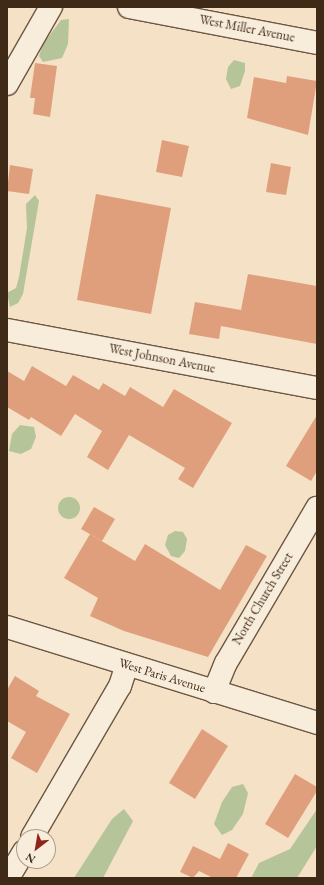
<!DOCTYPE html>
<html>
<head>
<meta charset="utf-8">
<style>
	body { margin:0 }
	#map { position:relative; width:324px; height:885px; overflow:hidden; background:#f4e1c6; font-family:"EB Garamond",serif }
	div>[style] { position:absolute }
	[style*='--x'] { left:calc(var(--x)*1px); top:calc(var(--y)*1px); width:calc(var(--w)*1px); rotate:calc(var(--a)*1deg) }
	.green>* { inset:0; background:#b6c499 }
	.round { border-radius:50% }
	.building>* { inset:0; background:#e09f7c }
	.roads { filter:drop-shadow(1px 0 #6c5743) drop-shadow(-1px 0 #6c5743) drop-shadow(0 1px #6c5743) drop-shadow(0 -1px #6c5743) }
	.minor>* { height:22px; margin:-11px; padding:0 11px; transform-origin:11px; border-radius:11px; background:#f8ecda }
	.tertiary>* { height:22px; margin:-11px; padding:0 11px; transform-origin:11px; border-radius:11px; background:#f8ecda }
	span { translate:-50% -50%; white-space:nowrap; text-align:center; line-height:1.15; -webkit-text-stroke:4px #f8ecda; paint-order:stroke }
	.street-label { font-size:13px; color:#3f2917 }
	.frame { position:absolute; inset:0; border:8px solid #3f2917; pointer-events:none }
	.north { position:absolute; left:16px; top:829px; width:40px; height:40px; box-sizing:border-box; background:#f8ecda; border:1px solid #ae9e8c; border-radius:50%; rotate:211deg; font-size:11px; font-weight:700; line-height:16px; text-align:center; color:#3f2917 }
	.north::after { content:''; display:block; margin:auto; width:14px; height:18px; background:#8f2418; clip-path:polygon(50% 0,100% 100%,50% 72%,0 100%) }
</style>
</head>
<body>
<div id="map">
	<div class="green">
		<i style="clip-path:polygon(69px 19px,68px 44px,62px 58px,43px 62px,39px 56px,43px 44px,61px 20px)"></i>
		<i style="clip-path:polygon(234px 60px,245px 63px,245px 71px,240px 86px,231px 89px,226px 79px,228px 67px)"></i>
		<i style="clip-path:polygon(35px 195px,39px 201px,23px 294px,18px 303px,10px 307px,7px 293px,16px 288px,19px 277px,27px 228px,26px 204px)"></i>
		<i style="clip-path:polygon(20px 425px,34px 427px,36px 437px,31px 449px,21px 454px,9px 451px,12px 434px)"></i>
		<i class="round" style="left:58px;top:497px;width:22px;height:22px"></i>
		<i style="clip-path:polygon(175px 531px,183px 532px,187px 539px,185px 551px,179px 558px,171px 556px,165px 545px,168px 535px)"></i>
		<i style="clip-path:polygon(243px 784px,248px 793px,243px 814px,232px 830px,222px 835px,214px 824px,222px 802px,232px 787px)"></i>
		<i style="clip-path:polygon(124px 809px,133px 821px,103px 878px,74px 878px,112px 819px)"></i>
		<i style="clip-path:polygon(317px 809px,317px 846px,297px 878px,251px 878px,259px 863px,290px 849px)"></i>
	</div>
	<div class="building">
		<i style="clip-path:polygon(35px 63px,57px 66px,50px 117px,33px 114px,35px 98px,30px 98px)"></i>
		<i style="clip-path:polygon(287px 76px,317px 81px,308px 135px,247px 118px,254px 77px,286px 83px)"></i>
		<i style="clip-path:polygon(162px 140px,189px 146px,182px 177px,156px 172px)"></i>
		<i style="clip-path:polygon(271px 163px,291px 167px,286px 195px,266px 192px)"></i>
		<i style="clip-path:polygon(10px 165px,33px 169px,29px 194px,7px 191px)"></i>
		<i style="clip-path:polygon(96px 194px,171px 208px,151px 314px,77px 300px)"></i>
		<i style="clip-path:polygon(248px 274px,317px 286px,317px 344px,221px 326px,219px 339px,189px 334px,195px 302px,241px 310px)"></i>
		<i style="clip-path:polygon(32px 366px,66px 386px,73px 375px,99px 390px,103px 383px,125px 396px,130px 387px,163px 407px,174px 389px,232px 423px,193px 488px,178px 479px,185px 468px,129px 435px,108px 470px,87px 457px,102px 431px,75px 414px,61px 436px,31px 417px,29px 420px,7px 407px,7px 371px,24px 381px)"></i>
		<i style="clip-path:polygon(317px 415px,317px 471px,311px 481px,286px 466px)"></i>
		<i style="clip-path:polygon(94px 507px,115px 519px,102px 541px,81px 529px)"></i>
		<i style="clip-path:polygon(90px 534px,135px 561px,145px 544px,220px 590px,246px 545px,267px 556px,208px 657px,124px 631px,90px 616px,98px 598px,64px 578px)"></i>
		<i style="clip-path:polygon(15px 676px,39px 691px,36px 696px,70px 714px,37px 773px,11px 758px,26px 732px,7px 721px,7px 690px)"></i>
		<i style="clip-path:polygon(202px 729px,228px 746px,195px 799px,169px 783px)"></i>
		<i style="clip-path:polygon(295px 774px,317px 787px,317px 791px,288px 838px,265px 824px)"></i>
		<i style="clip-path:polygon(228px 843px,249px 854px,236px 878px,213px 878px,199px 871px,193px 878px,180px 872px,193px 846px,220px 859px)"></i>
	</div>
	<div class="roads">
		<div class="minor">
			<i style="--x:129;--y:7;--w:191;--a:10.8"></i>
			<i style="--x:7;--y:84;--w:89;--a:-60.3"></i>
			<i style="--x:7;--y:330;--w:315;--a:10.6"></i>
			<i style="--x:214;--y:692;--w:31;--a:-68"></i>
			<i style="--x:226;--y:663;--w:180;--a:-59.6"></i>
			<i style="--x:32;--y:837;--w:175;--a:-59.8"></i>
			<i style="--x:120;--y:686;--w:22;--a:-72"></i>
			<i style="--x:8;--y:878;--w:31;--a:-59"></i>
		</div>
		<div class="tertiary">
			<i style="--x:7;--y:627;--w:325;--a:17.2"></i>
		</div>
	</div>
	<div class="street-label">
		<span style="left:247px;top:29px;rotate:11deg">West Miller Avenue</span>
		<span style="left:162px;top:359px;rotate:11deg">West Johnson Avenue</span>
		<span style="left:263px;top:599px;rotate:-59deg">North Church Street</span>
		<span style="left:162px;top:676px;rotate:17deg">West Paris Avenue</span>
	</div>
	<div class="frame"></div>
	<div class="north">N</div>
</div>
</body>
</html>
